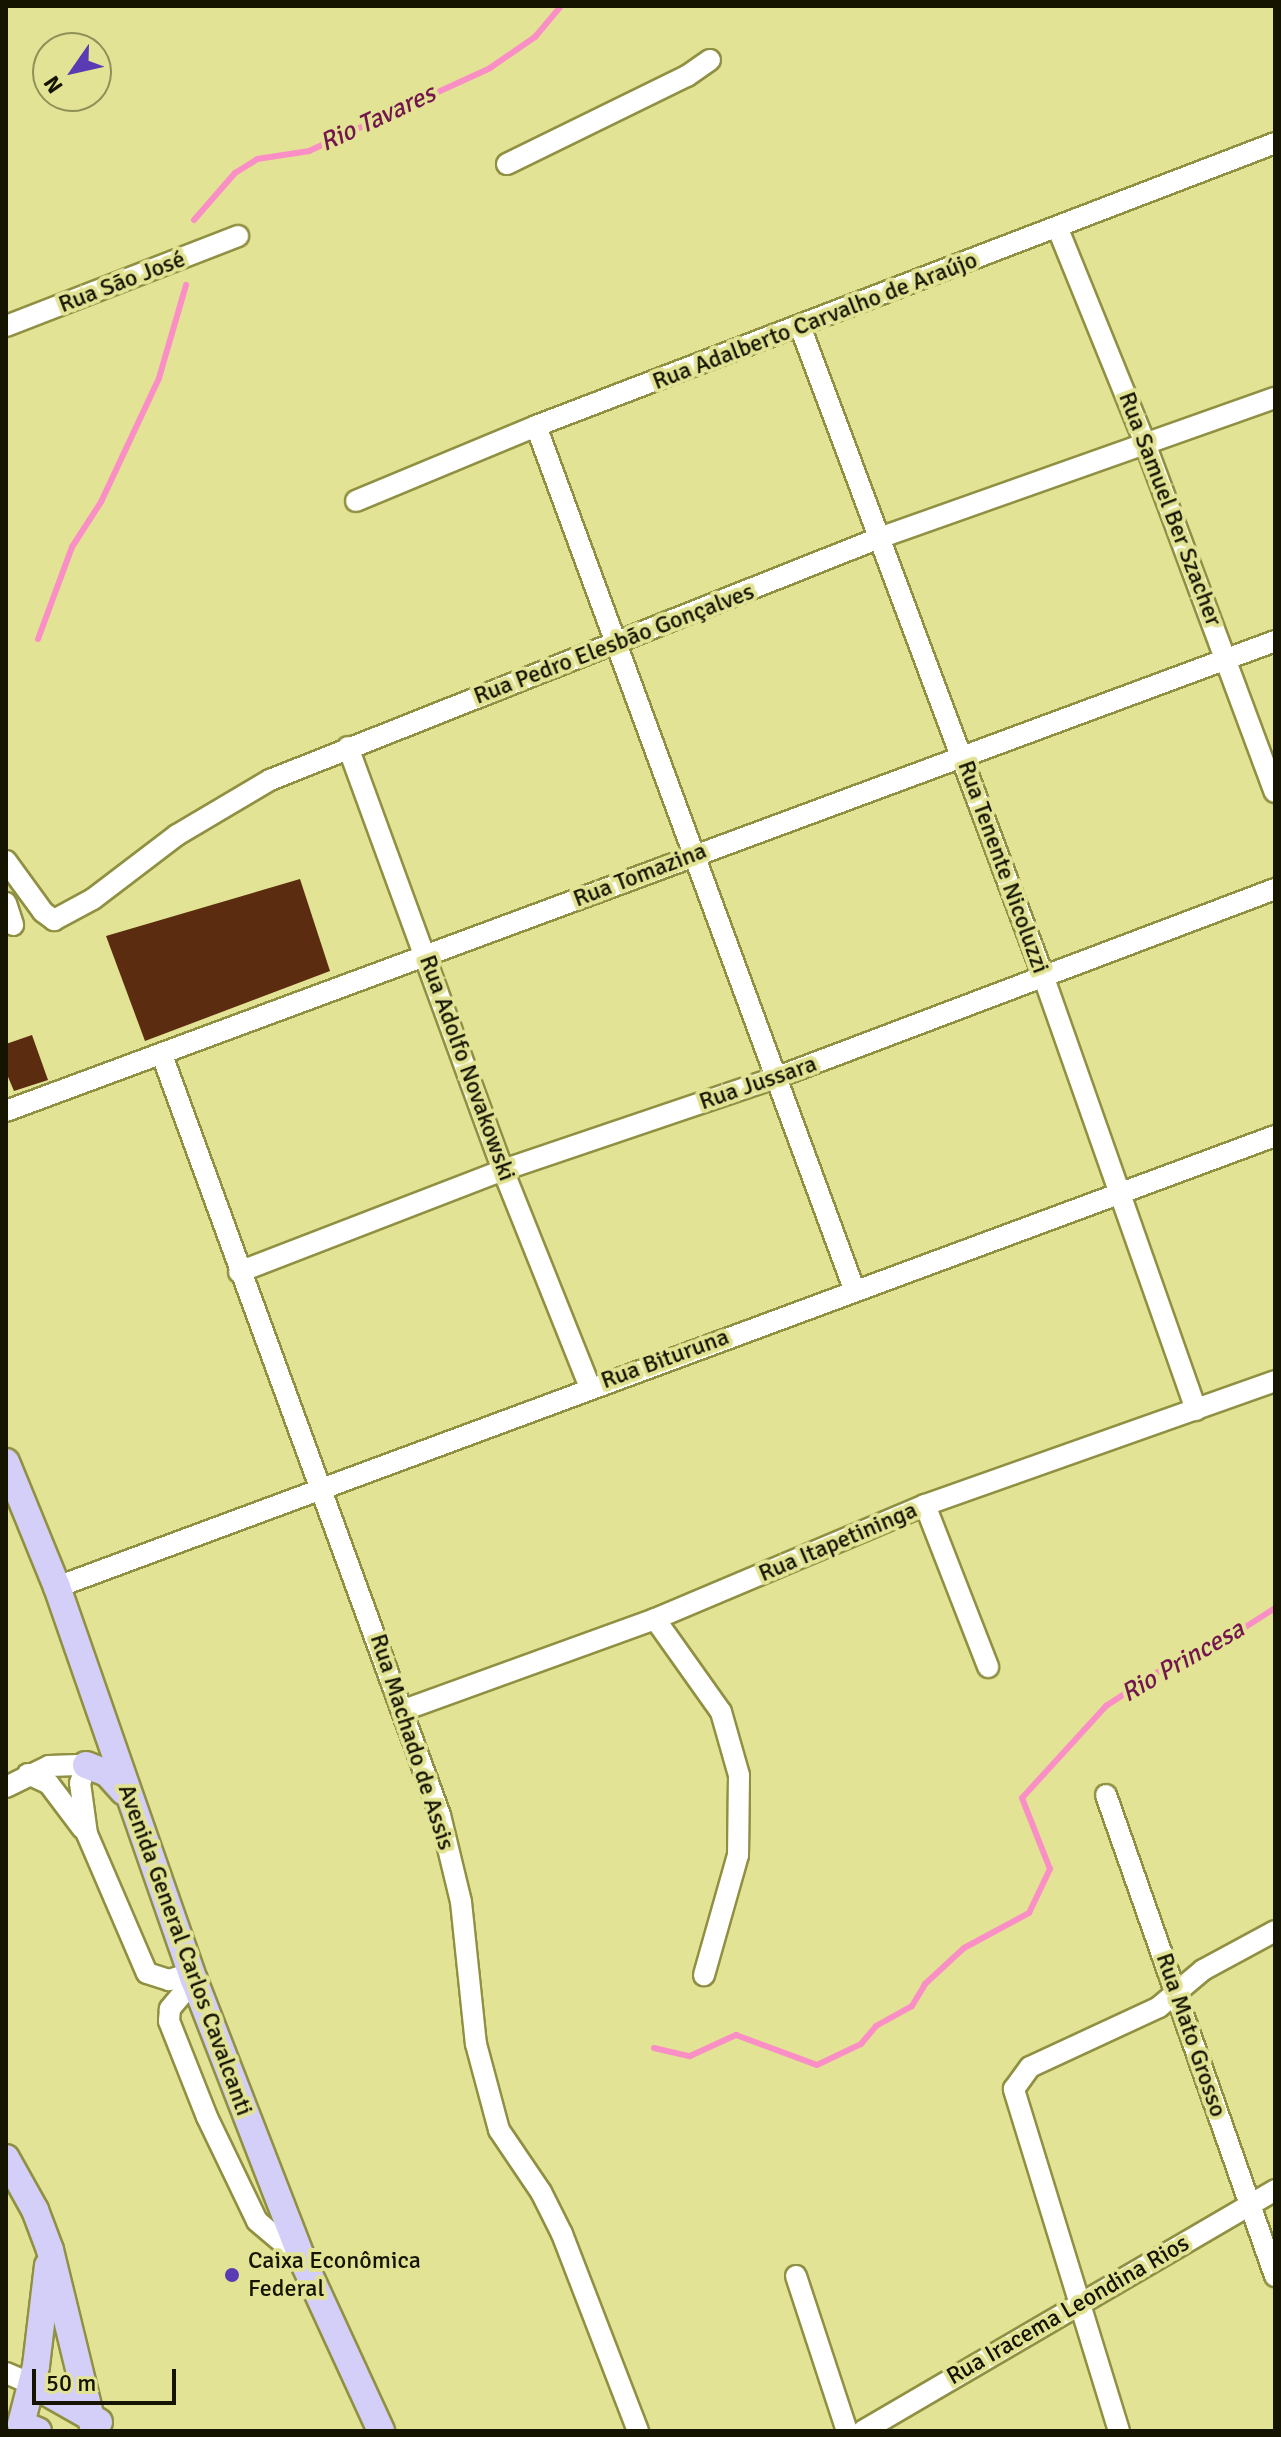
<!DOCTYPE html>
<html>
<head>
<meta charset="utf-8">
<style>
	body { margin:0 }
	#map { position:relative; width:1281px; height:2437px; overflow:hidden; background:#e2e394; font-family:Signika,sans-serif }
	div>[style] { position:absolute }
	[style*='--x'] { left:calc(var(--x)*1px); top:calc(var(--y)*1px); width:calc(var(--w)*1px); rotate:calc(var(--a)*1deg) }
	.stream>* { height:6px; margin:-3px; padding:0 3px; transform-origin:3px; border-radius:3px; background:#fa8fc6 }
	.building>* { inset:0; background:#5b2c0f }
	.roads { filter:drop-shadow(2px 0 #909043) drop-shadow(-2px 0 #909043) drop-shadow(0 2px #909043) drop-shadow(0 -2px #909043) }
	.minor>* { height:20px; margin:-10px; padding:0 10px; transform-origin:10px; border-radius:10px; background:#fff }
	.major>* { height:26px; margin:-13px; padding:0 13px; transform-origin:13px; border-radius:13px; background:#d4cff9 }
	.dots>* { width:22px; height:22px; translate:-50% -50%; box-sizing:border-box; border:4px solid #e2e394; border-radius:50% }
	span { translate:-50% -50%; white-space:nowrap; text-align:center; line-height:1.15; -webkit-text-stroke:8px #e2e394; paint-order:stroke }
	.street-label { font-size:24px; color:#141400 }
	.poi-label { font-size:24px; color:#141400 }
	.left { translate:0 -50%; text-align:left }
	.water-label { font-size:26px; color:#73164e; font-style:italic }
	.frame { position:absolute; inset:0; border:8px solid #141400; pointer-events:none }
	.north { position:absolute; left:32px; top:32px; width:80px; height:80px; box-sizing:border-box; background:#e2e394; border:2px solid #909059; border-radius:50%; rotate:236deg; font-size:22px; font-weight:700; line-height:32px; text-align:center; color:#141400 }
	.north::after { content:''; display:block; margin:auto; width:28px; height:36px; background:#5a3bb4; clip-path:polygon(50% 0,100% 100%,50% 72%,0 100%) }
	.scale { position:absolute; left:32px; top:2369px; width:144px; height:36px; box-sizing:border-box; border:4px solid #141400; border-top:0; padding-left:10px; font-size:24px; line-height:28px; white-space:nowrap; color:#141400; -webkit-text-stroke:6px #e2e394; paint-order:stroke }
</style>
</head>
<body>
<div id="map">
	<div class="stream">
		<i style="--x:194;--y:220;--w:62;--a:-48.9"></i>
		<i style="--x:235;--y:173;--w:26;--a:-32"></i>
		<i style="--x:257;--y:159;--w:53;--a:-8.7"></i>
		<i style="--x:309;--y:151;--w:199;--a:-24.6"></i>
		<i style="--x:490;--y:68;--w:55;--a:-34.6"></i>
		<i style="--x:535;--y:37;--w:40;--a:-50"></i>
		<i style="--x:38;--y:639;--w:98;--a:-69.7"></i>
		<i style="--x:72;--y:547;--w:54;--a:-57.2"></i>
		<i style="--x:101;--y:502;--w:137;--a:-64.9"></i>
		<i style="--x:159;--y:378;--w:97;--a:-73.8"></i>
		<i style="--x:654;--y:2048;--w:37;--a:13"></i>
		<i style="--x:690;--y:2056;--w:51;--a:-24.5"></i>
		<i style="--x:736;--y:2035;--w:86;--a:20.3"></i>
		<i style="--x:817;--y:2065;--w:49;--a:-25.5"></i>
		<i style="--x:861;--y:2044;--w:23;--a:-50"></i>
		<i style="--x:876;--y:2026;--w:41;--a:-29.1"></i>
		<i style="--x:912;--y:2006;--w:26;--a:-59"></i>
		<i style="--x:925;--y:1984;--w:53;--a:-42.7"></i>
		<i style="--x:964;--y:1948;--w:74;--a:-28.3"></i>
		<i style="--x:1029;--y:1913;--w:49;--a:-64.5"></i>
		<i style="--x:1050;--y:1869;--w:76;--a:-111.5"></i>
		<i style="--x:1022;--y:1798;--w:125;--a:-47.6"></i>
		<i style="--x:1106;--y:1706;--w:66;--a:-33.2"></i>
		<i style="--x:1161;--y:1670;--w:64;--a:-24.1"></i>
		<i style="--x:1219;--y:1644;--w:67;--a:-32.7"></i>
	</div>
	<div class="building">
		<i style="clip-path:polygon(300px 879px,330px 971px,145px 1041px,106px 936px)"></i>
		<i style="clip-path:polygon(32px 1035px,48px 1080px,14px 1091px,6px 1072px,6px 1044px)"></i>
	</div>
	<div class="roads">
		<div class="minor">
			<i style="--x:507;--y:164;--w:200;--a:-26.1"></i>
			<i style="--x:687;--y:76;--w:28;--a:-35"></i>
			<i style="--x:1058;--y:229;--w:234;--a:67.9"></i>
			<i style="--x:1146;--y:446;--w:369;--a:69.6"></i>
			<i style="--x:6;--y:326;--w:249;--a:-21.2"></i>
			<i style="--x:800;--y:326;--w:696;--a:69.48"></i>
			<i style="--x:1044;--y:978;--w:458;--a:70.6"></i>
			<i style="--x:536;--y:426;--w:920;--a:69.77"></i>
			<i style="--x:356;--y:501;--w:195;--a:-22.6"></i>
			<i style="--x:536;--y:426;--w:791;--a:-20.95"></i>
			<i style="--x:348;--y:747;--w:451;--a:69.9"></i>
			<i style="--x:503;--y:1170;--w:234;--a:68.2"></i>
			<i style="--x:6;--y:861;--w:63;--a:54"></i>
			<i style="--x:43;--y:912;--w:14;--a:36"></i>
			<i style="--x:54;--y:920;--w:44;--a:-28.3"></i>
			<i style="--x:93;--y:899;--w:106;--a:-37.3"></i>
			<i style="--x:177;--y:835;--w:108;--a:-30.6"></i>
			<i style="--x:270;--y:780;--w:655;--a:-21.67"></i>
			<i style="--x:879;--y:538;--w:420;--a:-19.5"></i>
			<i style="--x:6;--y:903;--w:23;--a:72"></i>
			<i style="--x:162;--y:1055;--w:809;--a:69.91"></i>
			<i style="--x:440;--y:1815;--w:89;--a:76.4"></i>
			<i style="--x:461;--y:1902;--w:143;--a:84"></i>
			<i style="--x:476;--y:2044;--w:89;--a:75"></i>
			<i style="--x:499;--y:2130;--w:75;--a:55.9"></i>
			<i style="--x:541;--y:2192;--w:47;--a:63.4"></i>
			<i style="--x:562;--y:2234;--w:211;--a:68.9"></i>
			<i style="--x:6;--y:1111;--w:1353;--a:-20.32"></i>
			<i style="--x:239;--y:1272;--w:283;--a:-21.1"></i>
			<i style="--x:503;--y:1170;--w:287;--a:-18.7"></i>
			<i style="--x:775;--y:1078;--w:535;--a:-20.71"></i>
			<i style="--x:925;--y:1505;--w:174;--a:68.7"></i>
			<i style="--x:57;--y:1587;--w:1299;--a:-20.32"></i>
			<i style="--x:655;--y:1619;--w:114;--a:54.6"></i>
			<i style="--x:721;--y:1712;--w:66;--a:74.1"></i>
			<i style="--x:739;--y:1775;--w:80;--a:90.7"></i>
			<i style="--x:738;--y:1855;--w:125;--a:105.8"></i>
			<i style="--x:404;--y:1710;--w:267;--a:-19.9"></i>
			<i style="--x:655;--y:1619;--w:293;--a:-22.9"></i>
			<i style="--x:925;--y:1505;--w:371;--a:-19.5"></i>
			<i style="--x:28;--y:1774;--w:23;--a:25"></i>
			<i style="--x:49;--y:1784;--w:56;--a:52.9"></i>
			<i style="--x:6;--y:1787;--w:48;--a:-26"></i>
			<i style="--x:49;--y:1766;--w:37;--a:-2"></i>
			<i style="--x:86;--y:1765;--w:19;--a:108"></i>
			<i style="--x:80;--y:1783;--w:51;--a:82.2"></i>
			<i style="--x:87;--y:1834;--w:151;--a:66.7"></i>
			<i style="--x:147;--y:1973;--w:23;--a:18"></i>
			<i style="--x:169;--y:1980;--w:23;--a:-18"></i>
			<i style="--x:1106;--y:1795;--w:510;--a:70.64"></i>
			<i style="--x:194;--y:1980;--w:38;--a:130"></i>
			<i style="--x:170;--y:2009;--w:12;--a:95"></i>
			<i style="--x:169;--y:2021;--w:103;--a:68.4"></i>
			<i style="--x:207;--y:2117;--w:115;--a:64.3"></i>
			<i style="--x:257;--y:2221;--w:59;--a:40.2"></i>
			<i style="--x:796;--y:2276;--w:163;--a:71.8"></i>
			<i style="--x:6;--y:2373;--w:28;--a:23"></i>
			<i style="--x:863;--y:2431;--w:477;--a:-30.3"></i>
			<i style="--x:1119;--y:2431;--w:358;--a:-107.1"></i>
			<i style="--x:1014;--y:2089;--w:27;--a:-54"></i>
			<i style="--x:1030;--y:2067;--w:142;--a:-24.9"></i>
			<i style="--x:1159;--y:2007;--w:57;--a:-40.1"></i>
			<i style="--x:1203;--y:1970;--w:82;--a:-28.4"></i>
		</div>
		<div class="major">
			<i style="--x:6;--y:1462;--w:135;--a:67.8"></i>
			<i style="--x:57;--y:1587;--w:416;--a:70.8"></i>
			<i style="--x:194;--y:1980;--w:299;--a:68.8"></i>
			<i style="--x:302;--y:2259;--w:189;--a:65.3"></i>
			<i style="--x:86;--y:1765;--w:22;--a:21"></i>
			<i style="--x:107;--y:1773;--w:25;--a:48"></i>
			<i style="--x:6;--y:2158;--w:60;--a:60.9"></i>
			<i style="--x:35;--y:2210;--w:43;--a:69.4"></i>
			<i style="--x:50;--y:2250;--w:186;--a:76.3"></i>
			<i style="--x:32;--y:2384;--w:77;--a:29.6"></i>
			<i style="--x:38;--y:2431;--w:18;--a:-158"></i>
			<i style="--x:21;--y:2424;--w:60;--a:-75.5"></i>
			<i style="--x:36;--y:2366;--w:101;--a:-83.2"></i>
		</div>
	</div>
	<div class="dots">
		<i style="left:232px;top:2275px;background:#5a3bb4"></i>
	</div>
	<div class="street-label">
		<span style="left:122px;top:282px;rotate:-21deg">Rua São José</span>
		<span style="left:815px;top:321px;rotate:-21deg">Rua Adalberto Carvalho de Araújo</span>
		<span style="left:1170px;top:509px;rotate:69deg">Rua Samuel Ber Szacher</span>
		<span style="left:614px;top:644px;rotate:-21deg">Rua Pedro Elesbão Gonçalves</span>
		<span style="left:1003px;top:867px;rotate:70deg">Rua Tenente Nicoluzzi</span>
		<span style="left:640px;top:875px;rotate:-21deg">Rua Tomazina</span>
		<span style="left:467px;top:1068px;rotate:70deg">Rua Adolfo Novakowski</span>
		<span style="left:758px;top:1083px;rotate:-19deg">Rua Jussara</span>
		<span style="left:665px;top:1359px;rotate:-20deg">Rua Bituruna</span>
		<span style="left:838px;top:1542px;rotate:-23deg">Rua Itapetininga</span>
		<span style="left:412px;top:1742px;rotate:72deg">Rua Machado de Assis</span>
		<span style="left:185px;top:1950px;rotate:70deg">Avenida General Carlos Cavalcanti</span>
		<span style="left:1191px;top:2035px;rotate:71deg">Rua Mato Grosso</span>
		<span style="left:1068px;top:2310px;rotate:-30deg">Rua Iracema Leondina Rios</span>
	</div>
	<div class="poi-label">
		<span class="left" style="left:248px;top:2275px">Caixa Econômica<br>Federal</span>
	</div>
	<div class="water-label">
		<span style="left:378px;top:119px;rotate:-25deg">Rio Tavares</span>
		<span style="left:1183px;top:1662px;rotate:-30deg">Rio Princesa</span>
	</div>
	<div class="frame"></div>
	<div class="north">N</div>
	<div class="scale">50 m</div>
</div>
</body>
</html>
